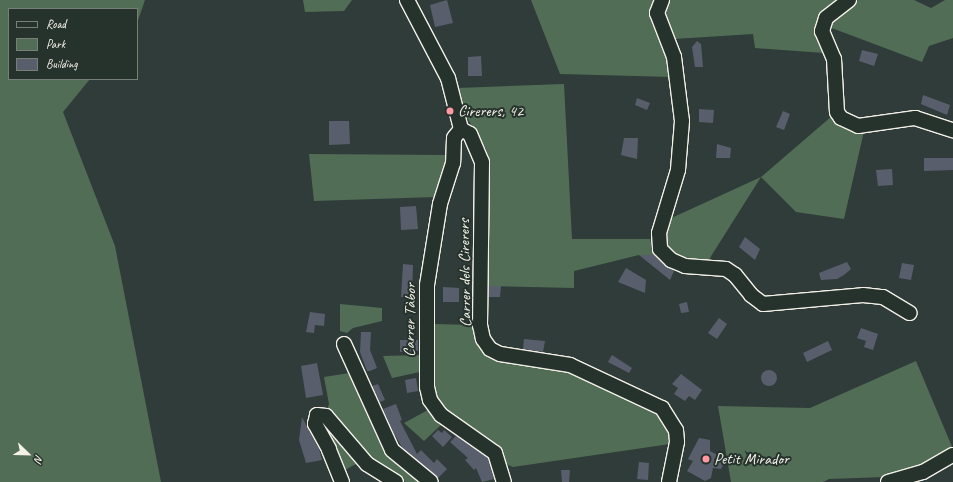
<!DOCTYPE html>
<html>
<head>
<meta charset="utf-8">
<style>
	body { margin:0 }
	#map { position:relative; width:953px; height:482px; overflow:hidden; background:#303c3a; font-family:Caveat,sans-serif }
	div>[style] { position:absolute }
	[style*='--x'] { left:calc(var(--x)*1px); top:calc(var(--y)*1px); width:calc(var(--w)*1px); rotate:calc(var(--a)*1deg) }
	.green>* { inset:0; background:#516d55 }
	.building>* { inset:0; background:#595e6c }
	.round { border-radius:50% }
	.roads { filter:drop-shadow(1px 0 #f4f1e8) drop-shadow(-1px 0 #f4f1e8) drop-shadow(0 1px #f4f1e8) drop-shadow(0 -1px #f4f1e8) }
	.minor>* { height:14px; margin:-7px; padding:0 7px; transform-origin:7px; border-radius:7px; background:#26332d }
	.dots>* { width:11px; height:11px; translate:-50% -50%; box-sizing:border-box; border:2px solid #26332d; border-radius:50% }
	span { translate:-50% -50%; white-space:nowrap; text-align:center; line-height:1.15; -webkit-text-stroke:4px #26332d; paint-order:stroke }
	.poi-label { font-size:16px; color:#f4f1e8 }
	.left { translate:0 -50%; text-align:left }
	.street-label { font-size:16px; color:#f4f1e8 }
	.legend { position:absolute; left:8px; top:8px; width:130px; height:72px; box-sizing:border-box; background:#26332d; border:1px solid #787f78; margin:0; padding:5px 7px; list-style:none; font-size:12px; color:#f4f1e8 }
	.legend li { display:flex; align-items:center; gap:8px; height:20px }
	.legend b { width:20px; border:1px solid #787f78 }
	.north { position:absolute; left:8px; top:434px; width:40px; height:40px; -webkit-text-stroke:3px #26332d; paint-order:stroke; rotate:113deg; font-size:11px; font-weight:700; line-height:16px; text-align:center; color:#f4f1e8 }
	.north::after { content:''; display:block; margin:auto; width:14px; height:18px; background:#f4f1e8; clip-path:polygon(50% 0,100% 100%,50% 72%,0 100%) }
</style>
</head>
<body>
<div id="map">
	<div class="green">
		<i style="clip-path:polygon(0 0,145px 0,137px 23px,137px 9px,9px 9px,9px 79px,90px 79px,63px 112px,115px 246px,161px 482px,0 482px)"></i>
		<i style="clip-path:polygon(303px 0,352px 0,344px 11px,305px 12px)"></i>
		<i style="clip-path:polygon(531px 0,655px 0,652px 24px,663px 42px,673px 77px,560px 74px)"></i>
		<i style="clip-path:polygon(667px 0,839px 0,817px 35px,824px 53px,755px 48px,753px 34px,674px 39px,663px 9px)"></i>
		<i style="clip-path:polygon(858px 0,914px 0,931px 8px,945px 0,953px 0,953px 38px,929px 46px,922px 62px,829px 27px,840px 13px)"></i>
		<i style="clip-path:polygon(564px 84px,572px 239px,650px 239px,654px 255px,639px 255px,574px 271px,574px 288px,485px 286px,488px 161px,486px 149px,467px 118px,458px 88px)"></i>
		<i style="clip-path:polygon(832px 116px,844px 128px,864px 131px,844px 219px,796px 212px,761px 177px,708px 261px,677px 256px,667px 246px,667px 220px,761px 177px)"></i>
		<i style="clip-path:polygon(309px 154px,447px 155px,436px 197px,314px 201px)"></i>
		<i style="clip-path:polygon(340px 304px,382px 308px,382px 321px,353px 328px,347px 333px,340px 331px)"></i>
		<i style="clip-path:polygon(432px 324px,474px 325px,476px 338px,486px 354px,564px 370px,662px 415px,670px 435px,670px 444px,513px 467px,506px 464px,492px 442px,447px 414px,434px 395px)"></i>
		<i style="clip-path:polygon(421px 355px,420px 372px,392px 378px,383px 356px)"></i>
		<i style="clip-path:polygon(916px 361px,953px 449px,918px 468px,885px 477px,829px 479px,823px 482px,731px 482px,718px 406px,810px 408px)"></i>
		<i style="clip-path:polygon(349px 373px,384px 448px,396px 462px,422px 482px,406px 482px,371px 461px,327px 410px,329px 404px,324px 377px)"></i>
		<i style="clip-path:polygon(428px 410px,442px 424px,424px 441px,404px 423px)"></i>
		<i style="clip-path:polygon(321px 420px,332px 430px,358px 463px,343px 471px)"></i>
	</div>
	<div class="building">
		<i style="clip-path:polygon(447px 0,453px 23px,435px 27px,430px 5px)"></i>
		<i style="clip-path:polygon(697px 41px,701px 44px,703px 67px,695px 67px,692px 47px)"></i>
		<i style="clip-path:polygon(862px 50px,878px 54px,874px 66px,859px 61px)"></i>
		<i style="clip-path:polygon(481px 56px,482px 76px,468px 76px,468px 57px)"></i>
		<i style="clip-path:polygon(923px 95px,950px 105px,947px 115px,921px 104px)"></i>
		<i style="clip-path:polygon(637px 98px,650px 103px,647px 110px,635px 105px)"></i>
		<i style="clip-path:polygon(699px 109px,714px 110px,713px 123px,699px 122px)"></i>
		<i style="clip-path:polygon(783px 111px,790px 114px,784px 130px,776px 127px)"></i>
		<i style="clip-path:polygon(329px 121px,349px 121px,350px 144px,329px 145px)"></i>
		<i style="clip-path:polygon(624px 138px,638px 138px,637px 159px,621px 155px)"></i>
		<i style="clip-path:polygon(717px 144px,731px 148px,730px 158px,716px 158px)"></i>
		<i style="clip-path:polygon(924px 158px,953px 158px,953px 170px,924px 171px)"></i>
		<i style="clip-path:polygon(892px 169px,893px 185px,878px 186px,876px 170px)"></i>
		<i style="clip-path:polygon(416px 206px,418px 229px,401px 230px,400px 207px)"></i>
		<i style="clip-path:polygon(745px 237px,760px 249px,755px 260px,739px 247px)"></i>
		<i style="clip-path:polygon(639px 255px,654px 255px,674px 271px,670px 280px)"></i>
		<i style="clip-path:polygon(847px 262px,851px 269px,844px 275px,837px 279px,821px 280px,819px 273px)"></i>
		<i style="clip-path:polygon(902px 263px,914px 265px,911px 280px,899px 278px)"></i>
		<i style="clip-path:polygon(403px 264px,413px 265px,412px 297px,401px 297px)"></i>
		<i style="clip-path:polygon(626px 268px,646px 280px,645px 293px,618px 282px)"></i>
		<i style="clip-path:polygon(489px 286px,501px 286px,500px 297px,489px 297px)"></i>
		<i style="clip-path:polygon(443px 287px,459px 288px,459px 302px,443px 302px)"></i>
		<i style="clip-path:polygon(687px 302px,689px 312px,681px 313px,679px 304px)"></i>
		<i style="clip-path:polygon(310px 312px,325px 314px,324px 326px,315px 325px,314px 333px,306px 332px)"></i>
		<i style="clip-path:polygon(719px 318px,727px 324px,717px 339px,708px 333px)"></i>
		<i style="clip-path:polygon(861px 328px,878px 334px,873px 350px,864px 347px,866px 341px,857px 338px)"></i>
		<i style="clip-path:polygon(361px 332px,371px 332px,370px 350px,377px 368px,370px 371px,367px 371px,360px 352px)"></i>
		<i style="clip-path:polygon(524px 339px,545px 341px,543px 352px,523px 349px)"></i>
		<i style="clip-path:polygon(400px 340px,418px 340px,418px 351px,400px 352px)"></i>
		<i style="clip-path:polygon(828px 341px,832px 350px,807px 362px,803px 353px)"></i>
		<i style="clip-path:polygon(612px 355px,632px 368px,629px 373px,608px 362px)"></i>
		<i style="clip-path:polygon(317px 363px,323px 395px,306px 398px,301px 366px)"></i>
		<i class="round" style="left:761px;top:370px;width:16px;height:16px"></i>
		<i style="clip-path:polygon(681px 374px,702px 390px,695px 400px,689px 396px,685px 401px,674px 394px,678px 388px,672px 384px)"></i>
		<i style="clip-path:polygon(416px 378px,418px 391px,407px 393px,405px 380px)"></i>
		<i style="clip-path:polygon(378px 384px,385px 400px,380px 402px,372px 386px)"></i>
		<i style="clip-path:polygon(396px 404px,402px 420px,400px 421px,417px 454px,421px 450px,434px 463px,437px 459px,447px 469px,438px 478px,402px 447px,393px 432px,383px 409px)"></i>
		<i style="clip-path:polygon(302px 417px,319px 449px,322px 460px,306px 463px,299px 440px)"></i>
		<i style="clip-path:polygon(438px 430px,442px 433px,444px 430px,452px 437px,443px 447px,432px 436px)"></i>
		<i style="clip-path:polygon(456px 436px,488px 458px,494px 479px,482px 482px,476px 468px,474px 470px,465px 460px,468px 458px,450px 442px)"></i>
		<i style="clip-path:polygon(699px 438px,710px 440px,710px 451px,723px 458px,724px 463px,721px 469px,713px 468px,711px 478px,705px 481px,687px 471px,693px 461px,688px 459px)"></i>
		<i style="clip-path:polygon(639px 462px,649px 463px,648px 480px,637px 479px)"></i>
		<i style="clip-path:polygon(561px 470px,570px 470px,569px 482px,562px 482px)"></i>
	</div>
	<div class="roads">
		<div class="minor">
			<i style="--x:407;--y:0;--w:88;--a:62.3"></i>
			<i style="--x:448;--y:78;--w:53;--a:75.7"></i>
			<i style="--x:662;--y:0;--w:14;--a:111"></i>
			<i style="--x:657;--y:13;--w:47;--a:68.9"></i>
			<i style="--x:674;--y:57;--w:64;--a:82.9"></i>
			<i style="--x:682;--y:121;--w:49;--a:94.7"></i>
			<i style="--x:678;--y:170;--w:66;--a:106.8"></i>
			<i style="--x:659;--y:233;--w:16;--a:86"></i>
			<i style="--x:660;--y:249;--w:16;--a:45"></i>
			<i style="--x:671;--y:260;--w:15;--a:23"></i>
			<i style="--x:685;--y:266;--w:41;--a:4.2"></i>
			<i style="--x:726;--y:269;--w:11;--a:34"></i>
			<i style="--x:735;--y:275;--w:26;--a:51"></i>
			<i style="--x:751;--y:295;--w:15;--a:37"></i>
			<i style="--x:763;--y:304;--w:100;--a:-5.1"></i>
			<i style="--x:863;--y:295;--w:20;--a:6"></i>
			<i style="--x:883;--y:297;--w:31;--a:31"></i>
			<i style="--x:849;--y:0;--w:29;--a:142"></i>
			<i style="--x:826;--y:18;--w:14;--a:107"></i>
			<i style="--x:822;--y:31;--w:30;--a:67"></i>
			<i style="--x:834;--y:59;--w:53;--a:86.8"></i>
			<i style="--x:837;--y:112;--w:7;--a:56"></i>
			<i style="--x:841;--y:118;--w:19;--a:25"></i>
			<i style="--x:858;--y:126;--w:58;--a:-8"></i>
			<i style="--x:915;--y:118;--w:40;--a:18"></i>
			<i style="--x:461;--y:129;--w:10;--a:29"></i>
			<i style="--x:470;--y:134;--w:30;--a:67"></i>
			<i style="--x:482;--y:162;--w:163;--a:90.7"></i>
			<i style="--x:480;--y:325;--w:14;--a:78"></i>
			<i style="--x:483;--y:339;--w:12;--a:55"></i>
			<i style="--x:490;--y:349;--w:11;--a:27"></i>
			<i style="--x:500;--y:354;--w:71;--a:8.9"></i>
			<i style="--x:570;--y:365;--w:102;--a:25.1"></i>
			<i style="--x:662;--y:408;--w:26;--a:58"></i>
			<i style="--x:676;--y:430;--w:12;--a:85"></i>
			<i style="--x:677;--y:442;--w:41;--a:101.3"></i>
			<i style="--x:461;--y:129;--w:11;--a:128"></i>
			<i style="--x:454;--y:138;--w:25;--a:92"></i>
			<i style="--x:453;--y:163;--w:43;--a:107.6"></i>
			<i style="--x:440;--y:204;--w:82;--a:99.1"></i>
			<i style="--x:427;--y:285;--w:102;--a:90"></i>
			<i style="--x:427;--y:387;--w:13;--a:77"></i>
			<i style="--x:430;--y:400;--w:19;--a:54"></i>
			<i style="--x:441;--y:415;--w:66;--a:35.1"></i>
			<i style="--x:495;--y:453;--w:30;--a:73"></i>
			<i style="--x:344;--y:344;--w:116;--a:65.6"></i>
			<i style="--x:392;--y:450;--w:50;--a:39.4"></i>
			<i style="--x:342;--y:482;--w:35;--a:-112"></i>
			<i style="--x:329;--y:449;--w:29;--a:-119"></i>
			<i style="--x:315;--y:424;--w:9;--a:-77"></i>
			<i style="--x:317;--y:415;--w:9;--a:6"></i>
			<i style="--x:326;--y:416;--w:63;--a:49.5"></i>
			<i style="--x:367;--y:464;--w:34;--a:32"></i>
			<i style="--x:888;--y:482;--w:36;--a:-16"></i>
			<i style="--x:923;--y:472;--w:34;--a:-30"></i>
		</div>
	</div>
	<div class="dots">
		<i style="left:450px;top:111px;background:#ff9aa2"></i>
		<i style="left:706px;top:459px;background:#ff9aa2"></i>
	</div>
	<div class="poi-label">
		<span class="left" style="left:458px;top:111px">Cirerers, 42</span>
		<span class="left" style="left:714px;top:459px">Petit Mirador</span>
	</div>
	<div class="street-label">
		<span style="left:465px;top:273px;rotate:-91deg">Carrer dels Cirerers</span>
		<span style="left:410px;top:320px;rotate:-89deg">Carrer Tàbor</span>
	</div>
	<ul class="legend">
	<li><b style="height:5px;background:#26332d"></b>Road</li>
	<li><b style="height:11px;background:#516d55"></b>Park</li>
	<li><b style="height:11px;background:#595e6c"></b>Building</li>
	</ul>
	<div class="north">N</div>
</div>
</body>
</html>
